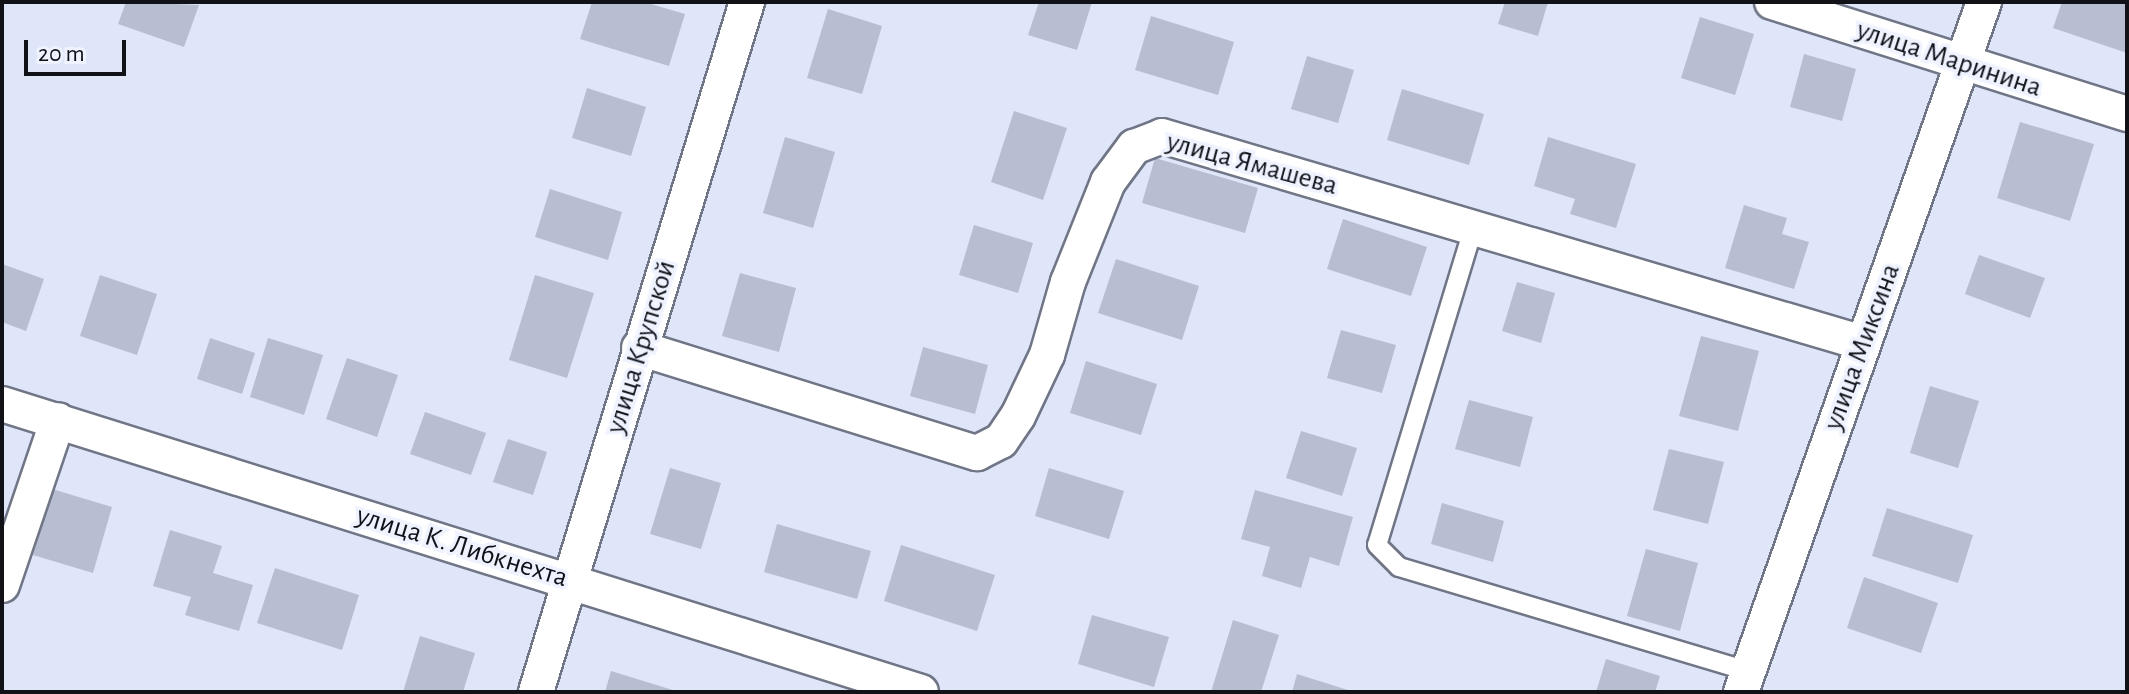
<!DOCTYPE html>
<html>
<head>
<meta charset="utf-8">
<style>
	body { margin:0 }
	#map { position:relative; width:2129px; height:694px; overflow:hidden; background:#dfe6f9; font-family:"Alegreya Sans",sans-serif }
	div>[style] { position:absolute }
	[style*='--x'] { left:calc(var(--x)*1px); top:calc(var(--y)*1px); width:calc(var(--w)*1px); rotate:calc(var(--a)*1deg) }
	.building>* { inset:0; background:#b8bed1 }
	.roads { filter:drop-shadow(2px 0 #707686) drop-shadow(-2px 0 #707686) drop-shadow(0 2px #707686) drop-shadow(0 -2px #707686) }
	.lane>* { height:18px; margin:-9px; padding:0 9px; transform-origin:9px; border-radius:9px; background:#fff }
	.street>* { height:34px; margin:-17px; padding:0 17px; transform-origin:17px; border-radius:17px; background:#fff }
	span { translate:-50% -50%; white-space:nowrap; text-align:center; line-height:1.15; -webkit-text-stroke:7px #eff3ff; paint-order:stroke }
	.street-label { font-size:28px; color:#101218 }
	.frame { position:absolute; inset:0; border:4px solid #101218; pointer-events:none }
	.scale { position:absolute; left:24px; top:40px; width:102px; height:36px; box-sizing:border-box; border:4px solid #101218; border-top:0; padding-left:10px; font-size:24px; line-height:28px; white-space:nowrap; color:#101218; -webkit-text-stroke:6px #eff3ff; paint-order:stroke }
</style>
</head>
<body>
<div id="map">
	<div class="building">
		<i style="clip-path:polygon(126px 2px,199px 5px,184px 47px,118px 24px)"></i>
		<i style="clip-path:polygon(592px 2px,644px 2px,685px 14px,669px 66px,580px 39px)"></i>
		<i style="clip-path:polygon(1039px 2px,1092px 2px,1077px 50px,1028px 35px)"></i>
		<i style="clip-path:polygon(1505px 2px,1548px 2px,1538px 36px,1498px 24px)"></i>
		<i style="clip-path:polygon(2062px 2px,2127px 2px,2127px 53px,2053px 28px)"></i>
		<i style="clip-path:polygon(828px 9px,882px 26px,862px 94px,807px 78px)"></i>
		<i style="clip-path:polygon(1151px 16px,1234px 42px,1218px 95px,1135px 70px)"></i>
		<i style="clip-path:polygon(1700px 17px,1754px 34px,1735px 95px,1681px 78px)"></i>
		<i style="clip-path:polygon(1804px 54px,1856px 69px,1842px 121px,1790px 107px)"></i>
		<i style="clip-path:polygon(1307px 56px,1354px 70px,1338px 123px,1291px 109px)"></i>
		<i style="clip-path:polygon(587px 88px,646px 107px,631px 156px,572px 138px)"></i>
		<i style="clip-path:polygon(1402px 89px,1484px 114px,1469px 165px,1387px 140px)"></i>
		<i style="clip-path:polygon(1014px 111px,1067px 128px,1043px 200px,991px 182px)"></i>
		<i style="clip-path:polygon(2020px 122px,2094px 144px,2070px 221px,1997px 198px)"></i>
		<i style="clip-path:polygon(785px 137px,835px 152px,813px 228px,763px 213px)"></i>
		<i style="clip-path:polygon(1548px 137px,1636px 164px,1616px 228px,1570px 214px,1575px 199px,1534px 186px)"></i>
		<i style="clip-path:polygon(1155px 158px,1258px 188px,1245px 233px,1142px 203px)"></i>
		<i style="clip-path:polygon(550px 189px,622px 212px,608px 260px,535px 237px)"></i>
		<i style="clip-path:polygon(1744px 205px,1787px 218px,1782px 234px,1809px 242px,1794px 289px,1725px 268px)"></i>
		<i style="clip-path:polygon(1343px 219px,1427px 247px,1411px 296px,1327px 269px)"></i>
		<i style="clip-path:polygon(974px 225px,1033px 243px,1018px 293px,959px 275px)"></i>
		<i style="clip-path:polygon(1979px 255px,2045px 278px,2030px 318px,1965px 294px)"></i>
		<i style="clip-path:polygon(1116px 259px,1199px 286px,1182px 340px,1098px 313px)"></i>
		<i style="clip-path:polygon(2px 264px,44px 279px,26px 331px,2px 322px)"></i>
		<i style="clip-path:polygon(740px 273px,796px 288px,779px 352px,722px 336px)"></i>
		<i style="clip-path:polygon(100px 275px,157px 294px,137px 355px,80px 336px)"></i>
		<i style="clip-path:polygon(535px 275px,594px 293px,567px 378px,509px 360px)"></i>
		<i style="clip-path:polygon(1517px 282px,1555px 293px,1541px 343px,1502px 331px)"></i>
		<i style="clip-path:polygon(1341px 330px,1396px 345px,1382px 393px,1327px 378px)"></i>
		<i style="clip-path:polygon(1701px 336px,1759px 351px,1738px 431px,1679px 416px)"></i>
		<i style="clip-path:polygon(210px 338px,255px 353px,242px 394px,197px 379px)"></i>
		<i style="clip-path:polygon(268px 338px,323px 355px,304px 415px,250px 397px)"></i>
		<i style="clip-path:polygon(923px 347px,988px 365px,975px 414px,910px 396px)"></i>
		<i style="clip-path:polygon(347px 358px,398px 375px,377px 437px,326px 419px)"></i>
		<i style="clip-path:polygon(1086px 361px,1157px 384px,1141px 435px,1070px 413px)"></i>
		<i style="clip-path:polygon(1930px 386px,1979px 401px,1958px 468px,1910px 453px)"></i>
		<i style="clip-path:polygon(1469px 400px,1533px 417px,1520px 467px,1455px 449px)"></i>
		<i style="clip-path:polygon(425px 412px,486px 433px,471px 475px,410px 454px)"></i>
		<i style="clip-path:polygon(1301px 431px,1357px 448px,1342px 496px,1286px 478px)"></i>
		<i style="clip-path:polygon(508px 439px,547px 452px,533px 495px,493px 482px)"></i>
		<i style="clip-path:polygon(1669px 449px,1724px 462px,1708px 524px,1653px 510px)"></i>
		<i style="clip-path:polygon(670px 468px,721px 483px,701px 549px,650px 534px)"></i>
		<i style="clip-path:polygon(1049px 468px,1124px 491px,1109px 539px,1035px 516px)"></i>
		<i style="clip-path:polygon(52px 489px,112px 507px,93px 573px,33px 555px)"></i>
		<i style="clip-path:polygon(1255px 490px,1353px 517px,1339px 566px,1310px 557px,1301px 588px,1262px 576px,1270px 547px,1241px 539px)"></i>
		<i style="clip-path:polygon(1442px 503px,1504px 521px,1493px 562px,1431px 544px)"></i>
		<i style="clip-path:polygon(1887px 508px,1973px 535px,1958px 583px,1872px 556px)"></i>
		<i style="clip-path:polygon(777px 524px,871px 551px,857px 599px,764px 572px)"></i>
		<i style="clip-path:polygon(170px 530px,222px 546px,213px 573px,253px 585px,239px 631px,185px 615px,191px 597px,153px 586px)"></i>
		<i style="clip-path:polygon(901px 545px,995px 575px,977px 631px,884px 601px)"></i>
		<i style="clip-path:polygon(1646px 549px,1698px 563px,1680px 631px,1627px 616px)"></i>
		<i style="clip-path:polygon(275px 568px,359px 595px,342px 650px,257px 623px)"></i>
		<i style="clip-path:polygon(1864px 577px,1938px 603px,1921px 653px,1847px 628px)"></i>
		<i style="clip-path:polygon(1092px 615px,1169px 637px,1154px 687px,1078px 664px)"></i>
		<i style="clip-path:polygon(1233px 620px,1279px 635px,1261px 692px,1211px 692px)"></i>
		<i style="clip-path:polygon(420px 636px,475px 653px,463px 692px,403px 692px)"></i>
		<i style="clip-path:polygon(1606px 659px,1660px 676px,1655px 692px,1596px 692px)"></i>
		<i style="clip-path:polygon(611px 671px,676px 691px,676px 692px,605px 692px)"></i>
		<i style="clip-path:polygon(1297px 674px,1351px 691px,1351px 692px,1292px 692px)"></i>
	</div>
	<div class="roads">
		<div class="lane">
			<i style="--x:1474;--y:226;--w:333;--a:106.9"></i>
			<i style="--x:1377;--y:545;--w:31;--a:45"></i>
			<i style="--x:1399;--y:567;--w:363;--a:16.6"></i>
		</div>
		<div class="street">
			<i style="--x:1772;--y:2;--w:372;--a:17.5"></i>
			<i style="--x:639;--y:348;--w:354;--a:17.3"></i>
			<i style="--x:977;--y:453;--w:27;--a:-27"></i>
			<i style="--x:1001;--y:441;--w:30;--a:-56"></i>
			<i style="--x:1018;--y:416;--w:68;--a:-64.6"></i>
			<i style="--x:1047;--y:355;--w:76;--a:-74"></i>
			<i style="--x:1068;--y:282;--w:108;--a:-68.2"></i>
			<i style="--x:1108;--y:182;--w:44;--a:-53.4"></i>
			<i style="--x:1134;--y:147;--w:30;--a:-21"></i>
			<i style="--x:1162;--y:136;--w:731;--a:16.45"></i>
			<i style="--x:2;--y:404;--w:963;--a:17.4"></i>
			<i style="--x:2;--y:585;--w:174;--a:-71.3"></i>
			<i style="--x:536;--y:692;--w:722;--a:-73"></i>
			<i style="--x:1741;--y:692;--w:732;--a:-70.6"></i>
		</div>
	</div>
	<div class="street-label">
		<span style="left:1949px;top:59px;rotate:18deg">улица Маринина</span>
		<span style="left:1252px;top:164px;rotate:15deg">улица Ямашева</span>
		<span style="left:641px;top:347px;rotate:-73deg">улица Крупской</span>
		<span style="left:1862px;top:347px;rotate:-70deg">улица Миксина</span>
		<span style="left:462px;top:547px;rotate:17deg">улица К. Либкнехта</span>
	</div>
	<div class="frame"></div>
	<div class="scale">20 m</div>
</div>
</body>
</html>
